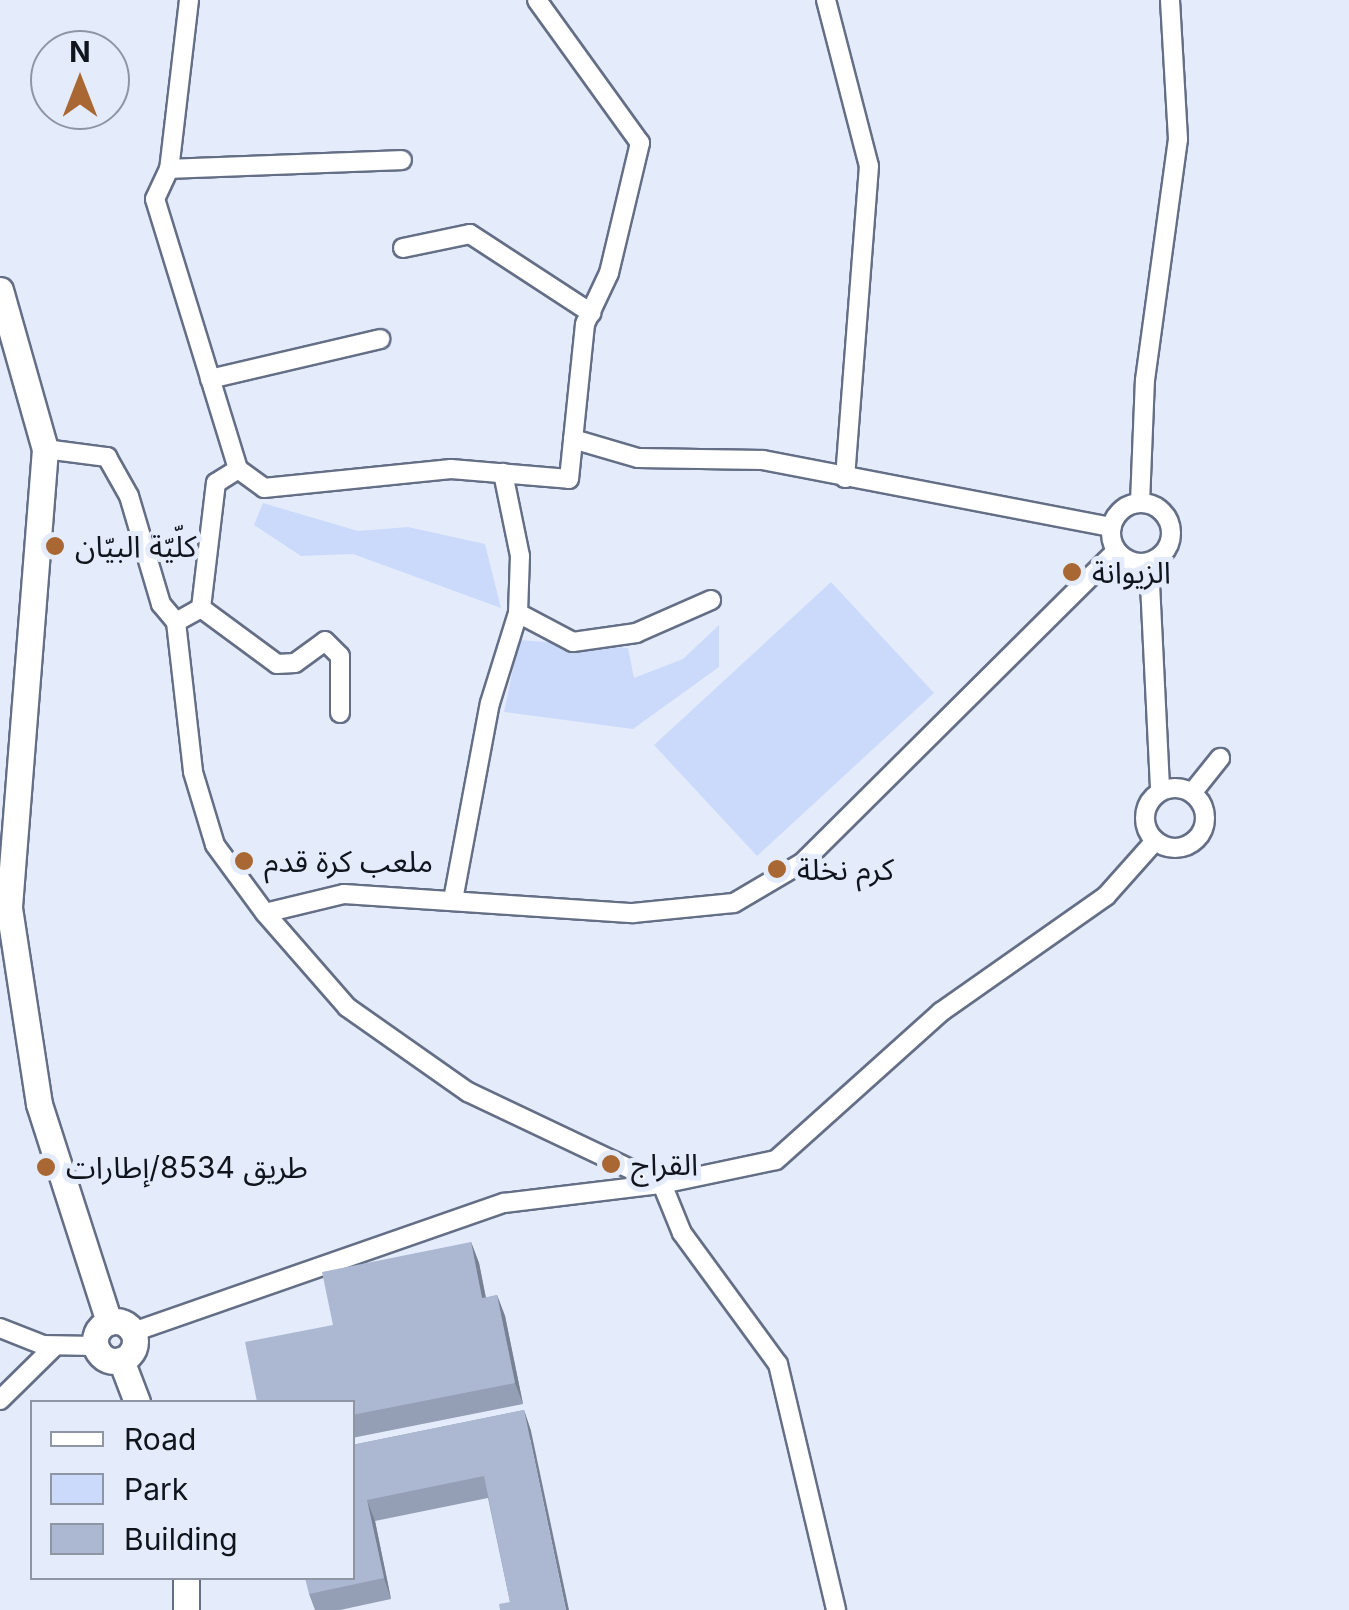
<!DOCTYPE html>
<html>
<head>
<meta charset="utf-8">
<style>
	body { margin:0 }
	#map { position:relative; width:1349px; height:1610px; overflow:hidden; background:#e4ecfc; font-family:Inter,"Noto Sans Arabic",sans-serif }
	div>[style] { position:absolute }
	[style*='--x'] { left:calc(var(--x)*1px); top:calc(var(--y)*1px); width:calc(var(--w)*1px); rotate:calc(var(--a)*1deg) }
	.green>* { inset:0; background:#cbdafa }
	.roads { filter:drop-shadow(2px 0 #646f86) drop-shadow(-2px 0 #646f86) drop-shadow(0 2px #646f86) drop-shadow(0 -2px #646f86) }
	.street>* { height:18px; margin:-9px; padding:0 9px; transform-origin:9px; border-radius:9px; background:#fff }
	.street>.ring { margin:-9px; padding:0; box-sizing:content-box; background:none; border:18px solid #fff; border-radius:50% }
	.secondary>* { height:25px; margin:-12.5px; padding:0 12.5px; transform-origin:12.5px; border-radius:12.5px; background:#fff }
	.secondary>.ring { margin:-12.5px; padding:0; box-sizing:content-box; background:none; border:25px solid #fff; border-radius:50% }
	.wall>* { inset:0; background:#949eb5 }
	.shaded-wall>* { inset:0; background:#788193 }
	.building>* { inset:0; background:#acb8d2 }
	.dots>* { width:28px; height:28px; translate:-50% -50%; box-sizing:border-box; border:5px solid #e4ecfc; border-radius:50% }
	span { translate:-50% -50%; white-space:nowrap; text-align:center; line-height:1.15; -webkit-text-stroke:10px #e4ecfc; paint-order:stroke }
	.poi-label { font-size:30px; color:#0f141d }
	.left { translate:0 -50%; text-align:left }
	.legend { position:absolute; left:30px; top:1400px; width:325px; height:180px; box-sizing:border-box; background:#e4ecfc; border:2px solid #8f96a3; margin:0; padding:12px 18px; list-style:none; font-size:30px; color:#0f141d }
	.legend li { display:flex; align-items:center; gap:20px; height:50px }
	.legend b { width:50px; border:2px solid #8f96a3 }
	.north { position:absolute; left:30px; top:30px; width:100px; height:100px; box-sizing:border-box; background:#e4ecfc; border:2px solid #8f96a3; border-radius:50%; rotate:0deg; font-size:28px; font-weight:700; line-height:40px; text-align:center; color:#0f141d }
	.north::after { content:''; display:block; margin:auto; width:35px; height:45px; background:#a96734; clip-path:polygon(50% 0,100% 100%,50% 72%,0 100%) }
</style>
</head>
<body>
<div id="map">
	<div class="green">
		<i style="clip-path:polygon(263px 503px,358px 531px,408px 527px,485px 544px,501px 608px,353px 554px,301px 556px,254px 525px)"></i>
		<i style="clip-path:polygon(831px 582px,934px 693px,757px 856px,654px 745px)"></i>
		<i style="clip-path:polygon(719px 625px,719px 667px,633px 729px,504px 712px,519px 640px,628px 648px,634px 678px,683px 659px)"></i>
	</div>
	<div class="roads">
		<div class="street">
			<i style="--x:189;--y:0;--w:170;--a:96.7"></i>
			<i style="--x:169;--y:169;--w:33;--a:115"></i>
			<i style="--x:155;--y:199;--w:282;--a:72.9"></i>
			<i style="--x:826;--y:0;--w:171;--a:75.5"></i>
			<i style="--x:869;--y:166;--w:313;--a:94.4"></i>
			<i style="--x:169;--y:169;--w:233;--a:-2.2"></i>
			<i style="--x:403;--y:248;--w:68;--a:-11.8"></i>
			<i style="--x:470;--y:234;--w:145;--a:33.1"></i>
			<i style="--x:210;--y:379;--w:175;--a:-13.2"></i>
			<i style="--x:573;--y:439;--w:68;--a:16.3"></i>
			<i style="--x:638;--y:458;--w:125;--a:0.9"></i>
			<i style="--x:763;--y:460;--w:355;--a:10.9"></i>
			<i style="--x:45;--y:449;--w:63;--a:7.4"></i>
			<i style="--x:107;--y:457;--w:45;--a:60.6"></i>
			<i style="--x:129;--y:496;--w:113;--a:73.5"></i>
			<i style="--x:161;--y:604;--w:23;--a:50"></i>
			<i style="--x:176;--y:622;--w:29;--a:-29"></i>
			<i style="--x:201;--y:608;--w:126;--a:-83.2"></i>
			<i style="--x:216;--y:483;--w:26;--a:-32"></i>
			<i style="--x:238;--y:469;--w:32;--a:36"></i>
			<i style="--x:264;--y:488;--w:188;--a:-5.8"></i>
			<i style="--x:451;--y:469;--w:118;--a:4.8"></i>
			<i style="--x:569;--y:479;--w:156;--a:-84.1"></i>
			<i style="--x:585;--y:324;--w:56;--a:-64.8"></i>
			<i style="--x:609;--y:273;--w:134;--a:-76.6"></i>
			<i style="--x:640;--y:143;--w:176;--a:-125.8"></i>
			<i class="ring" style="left:1111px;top:503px;width:42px;height:42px"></i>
			<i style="--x:1140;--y:503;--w:123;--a:-87.7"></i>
			<i style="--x:1145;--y:380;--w:243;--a:-82.2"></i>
			<i style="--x:1178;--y:139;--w:139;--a:-93.3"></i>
			<i style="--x:1149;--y:563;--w:228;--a:87.2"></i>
			<i style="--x:201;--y:608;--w:94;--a:36.4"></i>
			<i style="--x:277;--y:664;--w:18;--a:-3"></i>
			<i style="--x:295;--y:663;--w:37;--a:-36"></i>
			<i style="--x:325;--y:641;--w:21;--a:45"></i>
			<i style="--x:340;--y:656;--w:57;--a:90"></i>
			<i style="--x:518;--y:613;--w:62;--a:27.8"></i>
			<i style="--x:573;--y:642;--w:64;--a:-8.1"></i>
			<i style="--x:636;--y:633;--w:82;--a:-23.7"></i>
			<i style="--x:176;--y:622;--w:151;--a:83.5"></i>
			<i style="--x:193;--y:772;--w:76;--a:73.2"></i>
			<i style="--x:215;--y:845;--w:84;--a:53.7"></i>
			<i style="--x:265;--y:913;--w:125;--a:48.9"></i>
			<i style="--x:347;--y:1007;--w:148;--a:35.1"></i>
			<i style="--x:468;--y:1092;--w:215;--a:25.4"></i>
			<i style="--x:662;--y:1184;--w:116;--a:-11.9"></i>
			<i style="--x:776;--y:1160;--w:222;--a:-41.9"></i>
			<i style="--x:941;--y:1012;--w:202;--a:-35.1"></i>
			<i style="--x:1106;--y:896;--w:74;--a:-48.3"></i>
			<i class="ring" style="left:1145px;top:788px;width:42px;height:42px"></i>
			<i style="--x:1192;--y:793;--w:45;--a:-51.3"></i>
			<i style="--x:453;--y:900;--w:200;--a:-79.4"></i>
			<i style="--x:490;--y:703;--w:94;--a:-72.7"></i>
			<i style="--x:518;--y:613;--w:57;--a:-88"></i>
			<i style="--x:520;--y:556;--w:85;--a:-101.6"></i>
			<i style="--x:265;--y:913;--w:81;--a:-13.5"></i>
			<i style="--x:344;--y:894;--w:290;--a:3.8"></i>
			<i style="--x:633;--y:913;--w:101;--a:-5.7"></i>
			<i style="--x:734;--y:903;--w:79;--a:-30.5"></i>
			<i style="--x:802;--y:863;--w:443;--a:-44.8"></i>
			<i style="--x:0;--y:1328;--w:46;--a:21.6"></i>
			<i style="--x:43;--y:1345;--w:51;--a:1.1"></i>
			<i style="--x:133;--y:1332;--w:393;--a:-19.2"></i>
			<i style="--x:504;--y:1203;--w:159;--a:-6.9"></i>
			<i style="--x:662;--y:1184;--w:53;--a:67.8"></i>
			<i style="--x:682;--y:1233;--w:162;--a:53.8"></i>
			<i style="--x:778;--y:1364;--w:253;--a:76.7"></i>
			<i style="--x:0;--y:1400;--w:77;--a:-44.5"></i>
		</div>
		<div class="secondary">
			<i style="--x:0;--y:290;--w:165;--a:74.2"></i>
			<i style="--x:45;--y:449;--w:460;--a:94.5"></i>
			<i style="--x:9;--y:908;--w:198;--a:81.3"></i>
			<i style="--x:39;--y:1104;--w:229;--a:72.2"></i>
			<i class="ring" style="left:95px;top:1321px;width:15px;height:15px"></i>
			<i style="--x:121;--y:1360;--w:45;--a:69.1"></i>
			<i style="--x:186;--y:1578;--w:32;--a:90"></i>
		</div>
	</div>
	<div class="wall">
		<i style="clip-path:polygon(471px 1242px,479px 1263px,486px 1298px,497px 1295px,505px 1316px,523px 1404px,352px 1438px,352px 1402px,333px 1325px)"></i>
		<i style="clip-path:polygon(524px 1410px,531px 1431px,510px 1602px,488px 1498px,375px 1521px,391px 1599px,340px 1610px,315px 1610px,309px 1594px,352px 1445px)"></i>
	</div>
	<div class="shaded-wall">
		<i style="clip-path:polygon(471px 1242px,479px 1263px,490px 1319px,482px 1298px)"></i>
		<i style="clip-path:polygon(497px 1295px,505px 1316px,523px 1404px,515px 1383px)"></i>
		<i style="clip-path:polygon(524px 1410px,531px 1431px,569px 1610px,566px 1610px)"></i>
		<i style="clip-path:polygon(367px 1500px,375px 1521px,391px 1599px,384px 1578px)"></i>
	</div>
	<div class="building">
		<i style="clip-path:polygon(471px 1242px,482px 1298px,497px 1295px,515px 1383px,352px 1415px,352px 1402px,257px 1402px,245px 1342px,333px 1325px,322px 1272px)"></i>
		<i style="clip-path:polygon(524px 1410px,566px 1610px,500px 1610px,499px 1604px,510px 1602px,484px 1476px,367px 1500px,384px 1578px,309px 1594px,305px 1578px,352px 1578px,352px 1445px)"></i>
	</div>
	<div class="dots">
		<i style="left:55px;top:546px;background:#a96734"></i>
		<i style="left:1072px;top:572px;background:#a96734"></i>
		<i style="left:244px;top:861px;background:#a96734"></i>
		<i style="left:777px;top:869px;background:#a96734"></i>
		<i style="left:611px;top:1164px;background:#a96734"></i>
		<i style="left:46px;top:1167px;background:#a96734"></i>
	</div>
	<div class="poi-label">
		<span class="left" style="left:75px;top:546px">كلّيّة البيّان</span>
		<span class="left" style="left:1092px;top:572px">الزيوانة</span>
		<span class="left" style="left:264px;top:861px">ملعب كرة قدم</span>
		<span class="left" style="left:797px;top:869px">كرم نخلة</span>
		<span class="left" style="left:631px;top:1164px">القراج</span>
		<span class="left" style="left:66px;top:1167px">طريق 8534/إطارات</span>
	</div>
	<ul class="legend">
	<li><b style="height:12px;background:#fff"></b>Road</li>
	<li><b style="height:28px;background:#cbdafa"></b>Park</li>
	<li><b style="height:28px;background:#acb8d2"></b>Building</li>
	</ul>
	<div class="north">N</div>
</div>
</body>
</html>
